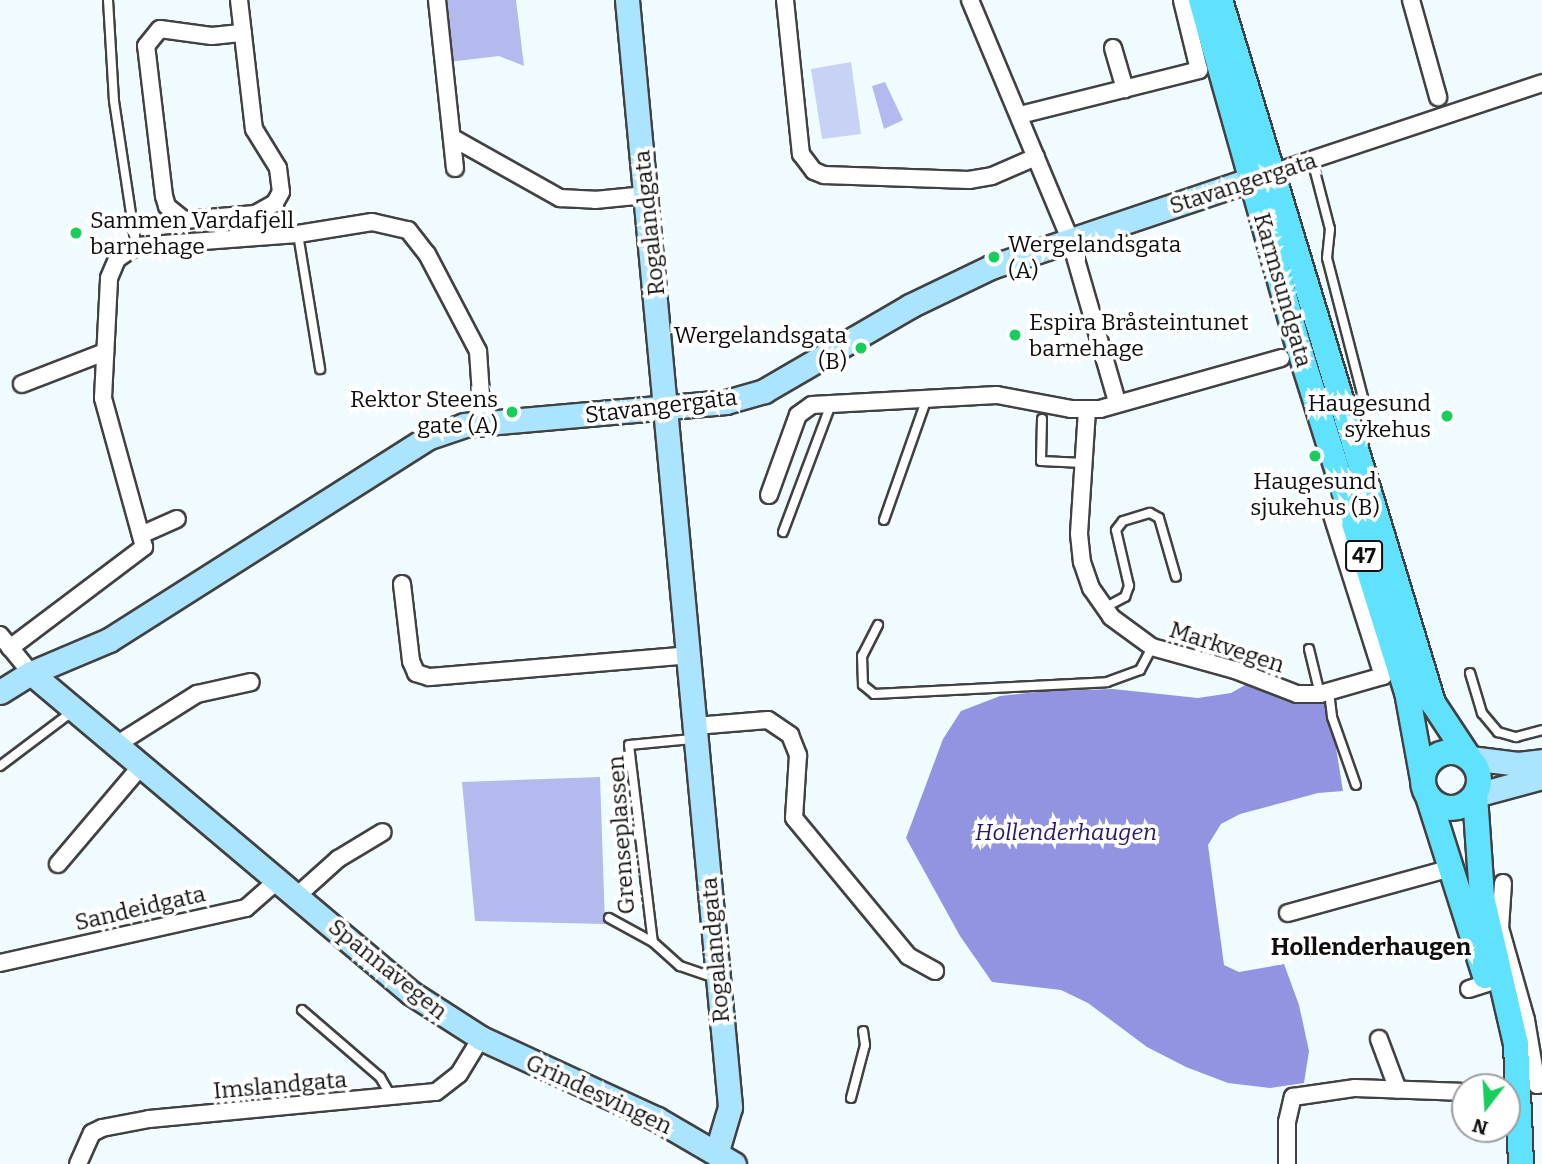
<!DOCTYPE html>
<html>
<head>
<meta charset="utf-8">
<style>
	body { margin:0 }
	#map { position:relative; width:1542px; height:1164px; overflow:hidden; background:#f0fbff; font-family:Bitter,serif }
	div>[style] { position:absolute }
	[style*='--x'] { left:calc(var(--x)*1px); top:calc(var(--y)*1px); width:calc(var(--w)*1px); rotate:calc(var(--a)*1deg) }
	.green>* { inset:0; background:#b4baee }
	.forest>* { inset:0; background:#9294e1 }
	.pitch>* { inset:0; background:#c7d2f4 }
	.roads { filter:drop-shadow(2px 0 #414141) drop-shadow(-2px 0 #414141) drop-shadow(0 2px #414141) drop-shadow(0 -2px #414141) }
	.lane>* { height:8px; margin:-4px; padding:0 4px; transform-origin:4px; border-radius:4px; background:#fff }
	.street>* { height:16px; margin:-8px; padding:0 8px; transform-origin:8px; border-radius:8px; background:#fff }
	.secondary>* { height:23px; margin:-11.5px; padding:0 11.5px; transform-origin:11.5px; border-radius:11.5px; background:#abe4ff }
	.primary>* { height:24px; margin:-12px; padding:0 12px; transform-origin:12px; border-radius:12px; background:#60e2ff }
	.primary>.ring { margin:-12px; padding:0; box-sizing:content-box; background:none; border:24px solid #60e2ff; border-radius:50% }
	.dots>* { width:19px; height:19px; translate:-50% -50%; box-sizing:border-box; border:4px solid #fff; border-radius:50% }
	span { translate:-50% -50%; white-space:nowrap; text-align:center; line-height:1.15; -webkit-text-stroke:7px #fff; paint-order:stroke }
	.shield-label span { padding:2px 5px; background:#fff; border:2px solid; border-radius:5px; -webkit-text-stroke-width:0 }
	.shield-label { font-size:21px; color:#0e0e0e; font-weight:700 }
	.street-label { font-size:23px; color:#0e0e0e }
	.poi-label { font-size:23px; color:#0e0e0e }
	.left { translate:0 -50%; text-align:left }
	.right { translate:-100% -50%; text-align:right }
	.park-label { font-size:23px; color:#2a176e; font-style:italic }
	.neighbourhood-label { font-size:24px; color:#0e0e0e; font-weight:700 }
	.north { position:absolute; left:1451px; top:1073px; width:70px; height:70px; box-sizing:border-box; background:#fff; border:2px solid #9f9f9f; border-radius:50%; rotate:197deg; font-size:19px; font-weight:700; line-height:28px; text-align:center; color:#0e0e0e }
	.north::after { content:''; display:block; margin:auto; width:24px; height:32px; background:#17ce5c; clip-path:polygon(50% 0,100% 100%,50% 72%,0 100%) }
</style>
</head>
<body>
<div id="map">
	<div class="green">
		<i style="clip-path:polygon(441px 0,516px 0,524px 66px,499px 56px,448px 62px)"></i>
		<i style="clip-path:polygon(885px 82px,903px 120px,884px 129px,872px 86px)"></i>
		<i style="clip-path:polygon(600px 777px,605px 924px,475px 921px,462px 782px)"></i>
	</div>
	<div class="forest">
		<i style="clip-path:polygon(1254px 680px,1329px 704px,1343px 791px,1318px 793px,1240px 814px,1221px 824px,1208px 845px,1224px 965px,1239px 972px,1284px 964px,1299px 1005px,1309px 1051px,1304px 1083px,1270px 1088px,1228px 1083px,1186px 1067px,1147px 1047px,1088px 1003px,1061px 990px,992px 982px,960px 936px,906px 838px,943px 739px,961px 711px,1000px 696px,1045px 691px,1113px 689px,1198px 698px,1231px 693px)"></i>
	</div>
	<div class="pitch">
		<i style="clip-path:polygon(851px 62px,861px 134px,822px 139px,811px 69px)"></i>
	</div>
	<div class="roads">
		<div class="lane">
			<i style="--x:108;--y:0;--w:101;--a:86.6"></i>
			<i style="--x:114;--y:101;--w:147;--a:81.4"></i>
			<i style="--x:1312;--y:160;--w:71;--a:75.4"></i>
			<i style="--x:1330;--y:229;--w:29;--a:96"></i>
			<i style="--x:1327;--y:258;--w:152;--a:75.5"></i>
			<i style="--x:298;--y:234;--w:137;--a:80.7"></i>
			<i style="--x:1042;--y:419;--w:42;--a:91.4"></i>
			<i style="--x:1041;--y:461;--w:43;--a:2.7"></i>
			<i style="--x:884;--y:520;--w:129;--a:-70.6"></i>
			<i style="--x:783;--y:532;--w:137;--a:-69.4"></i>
			<i style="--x:1104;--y:608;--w:24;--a:-28"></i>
			<i style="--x:1125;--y:597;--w:12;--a:-70"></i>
			<i style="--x:1129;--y:586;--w:57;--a:-103.1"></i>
			<i style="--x:1116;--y:530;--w:11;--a:-52"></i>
			<i style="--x:1123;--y:521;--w:28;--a:-17"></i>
			<i style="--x:1150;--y:513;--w:10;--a:29"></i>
			<i style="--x:1159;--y:518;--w:61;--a:73.9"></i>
			<i style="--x:878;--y:625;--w:35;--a:117"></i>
			<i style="--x:862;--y:656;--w:29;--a:88"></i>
			<i style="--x:863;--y:685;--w:14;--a:39"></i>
			<i style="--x:874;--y:694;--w:233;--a:-2.9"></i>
			<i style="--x:1107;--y:682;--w:35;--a:-20"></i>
			<i style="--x:1140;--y:670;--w:26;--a:-62"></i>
			<i style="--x:1309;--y:649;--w:46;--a:76.3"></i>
			<i style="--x:1470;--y:673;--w:42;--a:73.3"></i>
			<i style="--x:1482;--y:713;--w:25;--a:50"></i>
			<i style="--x:1498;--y:732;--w:19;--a:16"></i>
			<i style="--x:1516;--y:737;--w:27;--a:-15"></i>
			<i style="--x:1329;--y:692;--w:25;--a:83"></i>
			<i style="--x:1332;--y:717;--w:72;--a:70.6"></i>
			<i style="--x:692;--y:739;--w:63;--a:174.6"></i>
			<i style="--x:629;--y:745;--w:198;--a:83.1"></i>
			<i style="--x:653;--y:942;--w:36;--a:42"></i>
			<i style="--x:680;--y:966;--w:37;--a:19"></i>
			<i style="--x:0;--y:766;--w:91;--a:-37"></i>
			<i style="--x:609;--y:918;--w:50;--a:28.6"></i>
			<i style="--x:302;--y:1010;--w:103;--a:40.7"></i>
			<i style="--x:380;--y:1077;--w:22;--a:60"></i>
			<i style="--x:851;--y:1098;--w:55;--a:-75.2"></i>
			<i style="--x:865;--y:1045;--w:14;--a:-98"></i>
		</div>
		<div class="street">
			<i style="--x:239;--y:0;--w:130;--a:83.4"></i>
			<i style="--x:254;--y:129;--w:46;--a:58.4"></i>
			<i style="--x:278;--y:168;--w:24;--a:83"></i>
			<i style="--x:281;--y:192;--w:13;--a:119"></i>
			<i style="--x:275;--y:203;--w:23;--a:151"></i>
			<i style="--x:255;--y:214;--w:71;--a:175.2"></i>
			<i style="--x:184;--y:220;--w:22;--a:-141"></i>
			<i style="--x:167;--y:206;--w:10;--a:-107"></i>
			<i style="--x:164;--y:196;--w:151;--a:-96.8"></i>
			<i style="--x:146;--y:46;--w:22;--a:-51"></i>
			<i style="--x:160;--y:29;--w:52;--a:7.7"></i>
			<i style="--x:212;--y:36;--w:31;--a:-6"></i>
			<i style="--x:437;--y:0;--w:169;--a:83.9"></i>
			<i style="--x:785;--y:0;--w:155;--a:84.1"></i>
			<i style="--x:801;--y:154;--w:21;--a:53"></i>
			<i style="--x:814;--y:171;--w:11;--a:22"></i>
			<i style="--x:824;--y:175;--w:145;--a:2"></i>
			<i style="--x:969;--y:180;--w:23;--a:-10"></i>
			<i style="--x:992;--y:176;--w:48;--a:-23.4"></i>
			<i style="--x:970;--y:0;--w:259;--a:67.3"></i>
			<i style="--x:1070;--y:239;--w:170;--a:73.9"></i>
			<i style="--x:1411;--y:0;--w:101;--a:74.4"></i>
			<i style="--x:1113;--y:48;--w:43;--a:73.7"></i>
			<i style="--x:1020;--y:115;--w:185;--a:-14.1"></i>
			<i style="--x:1199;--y:70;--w:72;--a:-103.7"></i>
			<i style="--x:453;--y:138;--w:123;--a:29.3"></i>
			<i style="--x:560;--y:198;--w:35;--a:3"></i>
			<i style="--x:595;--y:200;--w:51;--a:-5.6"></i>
			<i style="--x:1272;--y:173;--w:285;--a:-18.4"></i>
			<i style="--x:22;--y:384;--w:89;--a:-21.1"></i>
			<i style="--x:1087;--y:410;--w:124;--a:93.7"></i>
			<i style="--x:1079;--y:534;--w:28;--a:84"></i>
			<i style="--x:1082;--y:562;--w:28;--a:71"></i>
			<i style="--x:1091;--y:588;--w:35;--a:55"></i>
			<i style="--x:1111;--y:617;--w:51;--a:36.2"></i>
			<i style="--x:1152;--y:647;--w:86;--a:15.5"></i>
			<i style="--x:1235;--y:670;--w:66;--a:21.2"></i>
			<i style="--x:1297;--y:694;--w:23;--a:0"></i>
			<i style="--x:1320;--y:694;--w:66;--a:-15.9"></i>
			<i style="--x:1383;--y:676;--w:169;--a:-107.6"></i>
			<i style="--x:769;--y:495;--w:85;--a:-70.1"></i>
			<i style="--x:798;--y:415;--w:17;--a:-36"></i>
			<i style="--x:812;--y:405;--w:185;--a:-3.1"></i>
			<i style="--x:997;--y:395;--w:75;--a:10.7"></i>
			<i style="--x:1071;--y:409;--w:29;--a:0"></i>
			<i style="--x:1100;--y:409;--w:188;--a:-15.7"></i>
			<i style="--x:143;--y:534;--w:37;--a:-24"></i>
			<i style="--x:402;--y:584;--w:78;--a:83.3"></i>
			<i style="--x:411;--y:661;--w:13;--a:67"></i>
			<i style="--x:416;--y:673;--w:14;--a:17"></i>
			<i style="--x:429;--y:677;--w:261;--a:-4.8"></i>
			<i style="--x:0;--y:635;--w:49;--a:50.8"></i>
			<i style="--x:10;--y:648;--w:168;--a:-37"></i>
			<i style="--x:144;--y:547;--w:155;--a:-105.4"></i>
			<i style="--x:103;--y:398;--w:120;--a:-87.1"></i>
			<i style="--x:109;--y:278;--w:21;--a:-67"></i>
			<i style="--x:117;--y:259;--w:23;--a:-34"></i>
			<i style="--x:136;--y:246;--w:162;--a:-4.2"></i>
			<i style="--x:298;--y:234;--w:75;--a:-9.2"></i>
			<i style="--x:372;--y:222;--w:37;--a:13"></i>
			<i style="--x:408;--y:230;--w:31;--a:52"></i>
			<i style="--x:427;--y:254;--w:110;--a:62.3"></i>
			<i style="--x:478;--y:351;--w:73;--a:86.1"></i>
			<i style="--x:695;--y:726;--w:73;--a:-4.7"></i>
			<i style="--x:768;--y:720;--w:27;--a:34"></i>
			<i style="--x:790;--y:735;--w:22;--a:68"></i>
			<i style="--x:798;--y:755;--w:63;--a:93.6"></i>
			<i style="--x:794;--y:818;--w:179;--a:50.4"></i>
			<i style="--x:908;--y:956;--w:31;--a:29"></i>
			<i style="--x:116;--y:745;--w:96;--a:-32.2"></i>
			<i style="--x:197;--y:694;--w:55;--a:-12.5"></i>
			<i style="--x:58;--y:864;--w:128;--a:-49.7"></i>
			<i style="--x:1503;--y:883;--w:45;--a:93.8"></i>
			<i style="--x:1500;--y:928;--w:96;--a:74.2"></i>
			<i style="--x:1526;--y:1020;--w:66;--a:80.4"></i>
			<i style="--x:1537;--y:1085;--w:5;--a:-11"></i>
			<i style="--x:298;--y:895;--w:54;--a:-42"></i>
			<i style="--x:338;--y:859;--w:52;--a:-31"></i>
			<i style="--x:1288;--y:913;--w:159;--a:-15.4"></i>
			<i style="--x:0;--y:963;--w:252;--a:-12.6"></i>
			<i style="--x:246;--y:908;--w:44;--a:-41.3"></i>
			<i style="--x:1469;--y:989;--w:28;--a:-18"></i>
			<i style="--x:1379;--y:1039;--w:54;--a:69.6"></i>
			<i style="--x:78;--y:1164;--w:34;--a:-66"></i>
			<i style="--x:92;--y:1133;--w:11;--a:-27"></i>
			<i style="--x:102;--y:1128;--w:48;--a:-10.8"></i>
			<i style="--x:149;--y:1119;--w:288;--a:-5.4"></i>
			<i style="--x:436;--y:1092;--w:29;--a:-38"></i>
			<i style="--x:459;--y:1074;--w:42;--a:-58.6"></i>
			<i style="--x:1287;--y:1164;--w:42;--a:-90"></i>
			<i style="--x:1287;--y:1122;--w:26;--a:-77"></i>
			<i style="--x:1293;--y:1097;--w:63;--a:-8.3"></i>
			<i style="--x:1355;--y:1088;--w:110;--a:2.1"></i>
		</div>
		<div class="secondary">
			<i style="--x:627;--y:0;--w:1112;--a:84.68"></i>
			<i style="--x:730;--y:1107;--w:46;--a:106.5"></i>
			<i style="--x:31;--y:673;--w:497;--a:40.1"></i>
			<i style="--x:411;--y:993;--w:83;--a:32.7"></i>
			<i style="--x:481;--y:1038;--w:194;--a:24.7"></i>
			<i style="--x:657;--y:1119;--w:89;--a:30.3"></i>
			<i style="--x:0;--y:692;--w:36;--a:-32"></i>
			<i style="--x:31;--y:673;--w:85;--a:-22.9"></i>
			<i style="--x:109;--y:640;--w:377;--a:-32.4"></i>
			<i style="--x:427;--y:438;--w:39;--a:-19"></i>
			<i style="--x:464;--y:425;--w:263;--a:-5"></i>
			<i style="--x:726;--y:402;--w:40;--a:-16"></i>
			<i style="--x:764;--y:391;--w:169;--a:-30.2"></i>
			<i style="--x:910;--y:306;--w:90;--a:-25.7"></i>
			<i style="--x:991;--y:267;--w:291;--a:-18.6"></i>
			<i style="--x:1470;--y:758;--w:48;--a:7.1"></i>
			<i style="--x:1518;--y:764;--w:24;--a:-7"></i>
			<i style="--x:1476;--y:795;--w:68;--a:-15.3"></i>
		</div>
		<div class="primary">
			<i style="--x:1201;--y:0;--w:348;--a:74.3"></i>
			<i style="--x:1295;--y:335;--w:374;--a:72.6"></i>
			<i style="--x:1407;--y:692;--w:89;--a:79.7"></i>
			<i style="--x:1220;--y:0;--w:735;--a:73.14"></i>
			<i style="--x:1433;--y:703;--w:64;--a:56.6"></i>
			<i class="ring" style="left:1423px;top:752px;width:32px;height:32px"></i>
			<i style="--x:1428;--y:796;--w:189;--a:72.4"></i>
			<i style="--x:1475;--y:796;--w:101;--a:86"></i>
			<i style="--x:1482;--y:897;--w:151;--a:77"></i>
			<i style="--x:1516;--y:1044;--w:120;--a:87.6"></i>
		</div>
	</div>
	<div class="dots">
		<i style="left:76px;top:233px;background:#17ce5c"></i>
		<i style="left:994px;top:257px;background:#17ce5c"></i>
		<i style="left:1015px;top:335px;background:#17ce5c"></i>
		<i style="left:861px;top:348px;background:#17ce5c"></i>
		<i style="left:512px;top:412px;background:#17ce5c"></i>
		<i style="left:1447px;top:416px;background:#17ce5c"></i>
		<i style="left:1315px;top:456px;background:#17ce5c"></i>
	</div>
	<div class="shield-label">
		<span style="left:1364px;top:556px">47</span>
	</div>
	<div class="street-label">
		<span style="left:1243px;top:183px;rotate:-18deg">Stavangergata</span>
		<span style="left:649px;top:223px;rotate:-96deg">Rogalandgata</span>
		<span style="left:1283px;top:290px;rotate:74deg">Karmsundgata</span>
		<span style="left:661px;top:406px;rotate:-7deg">Stavangergata</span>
		<span style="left:1227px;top:647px;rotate:18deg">Markvegen</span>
		<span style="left:621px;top:835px;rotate:-94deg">Grenseplassen</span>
		<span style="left:140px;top:908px;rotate:-13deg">Sandeidgata</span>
		<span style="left:715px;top:950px;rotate:-95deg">Rogalandgata</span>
		<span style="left:388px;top:969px;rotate:39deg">Spannavegen</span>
		<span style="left:280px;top:1085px;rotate:-5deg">Imslandgata</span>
		<span style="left:599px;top:1094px;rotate:25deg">Grindesvingen</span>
	</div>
	<div class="poi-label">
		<span class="left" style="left:90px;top:233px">Sammen Vardafjell<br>barnehage</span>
		<span class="left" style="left:1008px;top:257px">Wergelandsgata<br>(A)</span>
		<span class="left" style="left:1029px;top:335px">Espira Bråsteintunet<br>barnehage</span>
		<span class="right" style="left:847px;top:348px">Wergelandsgata<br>(B)</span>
		<span class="right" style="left:498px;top:412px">Rektor Steens<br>gate (A)</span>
		<span class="right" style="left:1431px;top:416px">Haugesund<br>sykehus</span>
		<span style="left:1315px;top:494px">Haugesund<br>sjukehus (B)</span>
	</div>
	<div class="park-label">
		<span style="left:1066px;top:832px">Hollenderhaugen</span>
	</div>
	<div class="neighbourhood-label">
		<span style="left:1371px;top:948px">Hollenderhaugen</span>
	</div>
	<div class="north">N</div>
</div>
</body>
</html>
